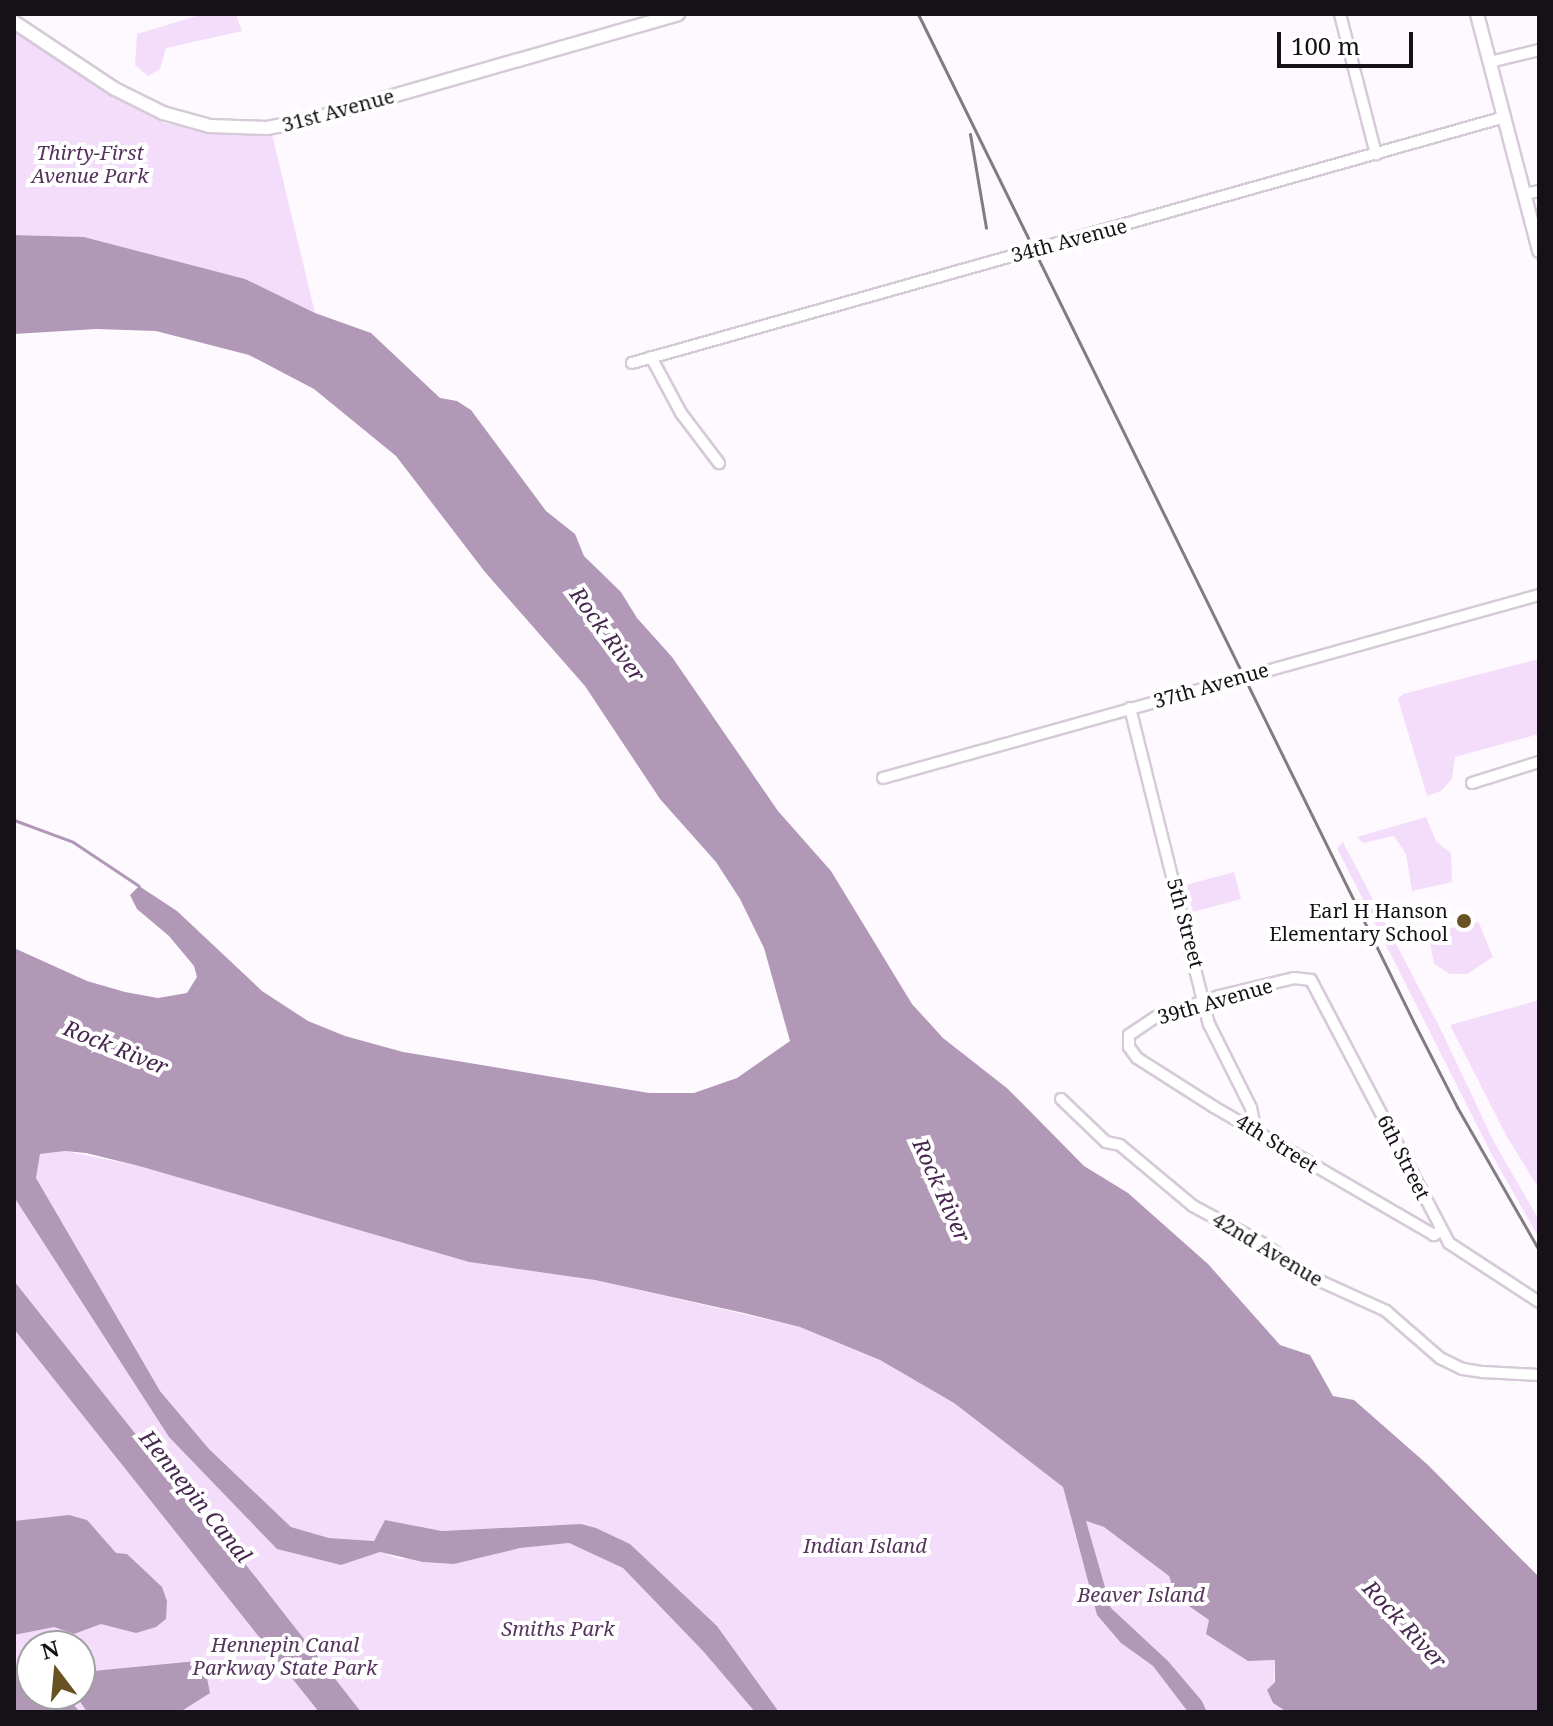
<!DOCTYPE html>
<html>
<head>
<meta charset="utf-8">
<style>
	body { margin:0 }
	#map { position:relative; width:1553px; height:1726px; overflow:hidden; background:#fef9ff; font-family:"Noto Serif",serif }
	div>[style] { position:absolute }
	[style*='--x'] { left:calc(var(--x)*1px); top:calc(var(--y)*1px); width:calc(var(--w)*1px); rotate:calc(var(--a)*1deg) }
	.green>* { inset:0; background:#f4ddfa }
	.water>* { inset:0; background:#b098b6 }
	.stream>* { height:3px; margin:-1.5px; padding:0 1.5px; transform-origin:1.5px; border-radius:1.5px; background:#b098b6 }
	.roads { filter:drop-shadow(2px 0 #d6cad9) drop-shadow(-2px 0 #d6cad9) drop-shadow(0 2px #d6cad9) drop-shadow(0 -2px #d6cad9) }
	.minor>* { height:10px; margin:-5px; padding:0 5px; transform-origin:5px; border-radius:5px; background:#fff }
	.tertiary>* { height:12px; margin:-6px; padding:0 6px; transform-origin:6px; border-radius:6px; background:#fff }
	.rail>* { height:3px; margin:-1.5px; padding:0 1.5px; transform-origin:1.5px; border-radius:1.5px; background:#807c81 }
	.dots>* { width:22px; height:22px; translate:-50% -50%; box-sizing:border-box; border:4px solid #fff; border-radius:50% }
	span { translate:-50% -50%; white-space:nowrap; text-align:center; line-height:1.15; -webkit-text-stroke:8px #fff; paint-order:stroke }
	.street-label { font-size:20px; color:#151116 }
	.park-label { font-size:20px; color:#55335d; font-style:italic }
	.poi-label { font-size:20px; color:#151116 }
	.right { translate:-100% -50%; text-align:right }
	.water-label { font-size:22px; color:#47264f; font-style:italic }
	.frame { position:absolute; inset:0; border:16px solid #151116; pointer-events:none }
	.north { position:absolute; left:16px; top:1630px; width:80px; height:80px; box-sizing:border-box; background:#fff; border:2px solid #a1a0a2; border-radius:50%; rotate:344deg; font-size:22px; font-weight:700; line-height:32px; text-align:center; color:#151116 }
	.north::after { content:''; display:block; margin:auto; width:28px; height:36px; background:#685221; clip-path:polygon(50% 0,100% 100%,50% 72%,0 100%) }
	.scale { position:absolute; left:1277px; top:32px; width:136px; height:36px; box-sizing:border-box; border:4px solid #151116; border-top:0; padding-left:10px; font-size:24px; line-height:28px; white-space:nowrap; color:#151116; -webkit-text-stroke:6px #fff; paint-order:stroke }
</style>
</head>
<body>
<div id="map">
	<div class="green">
		<i style="clip-path:polygon(203px 14px,236px 14px,242px 31px,166px 48px,160px 69px,148px 76px,135px 65px,137px 34px)"></i>
		<i style="clip-path:polygon(14px 26px,164px 123px,226px 135px,272px 134px,315px 313px,245px 279px,84px 237px,14px 235px)"></i>
		<i style="clip-path:polygon(1539px 659px,1539px 734px,1455px 757px,1452px 779px,1441px 791px,1427px 796px,1398px 699px,1403px 694px)"></i>
		<i style="clip-path:polygon(1426px 817px,1436px 841px,1451px 853px,1452px 882px,1412px 891px,1406px 854px,1394px 836px,1363px 843px,1357px 837px)"></i>
		<i style="clip-path:polygon(1343px 842px,1441px 1030px,1494px 1142px,1539px 1220px,1539px 1238px,1491px 1153px,1337px 848px)"></i>
		<i style="clip-path:polygon(1234px 872px,1241px 899px,1193px 912px,1186px 885px)"></i>
		<i style="clip-path:polygon(1470px 921px,1479px 923px,1493px 957px,1467px 974px,1450px 974px,1434px 964px,1429px 937px)"></i>
		<i style="clip-path:polygon(1539px 1000px,1539px 1189px,1506px 1135px,1450px 1025px)"></i>
		<i style="clip-path:polygon(65px 1151px,139px 1166px,469px 1262px,595px 1280px,800px 1327px,880px 1360px,954px 1403px,1063px 1487px,1097px 1615px,1121px 1643px,1153px 1666px,1188px 1712px,779px 1712px,717px 1626px,630px 1544px,551px 1525px,442px 1531px,385px 1520px,374px 1541px,329px 1538px,291px 1527px,209px 1449px,160px 1391px,98px 1289px,36px 1178px,40px 1154px)"></i>
		<i style="clip-path:polygon(evenodd,14px 1197px,169px 1437px,341px 1565px,380px 1552px,400px 1559px,569px 1543px,623px 1568px,703px 1651px,755px 1712px,14px 1712px,14px 1197px,32px 1646px,80px 1646px,80px 1694px,32px 1694px,32px 1646px)"></i>
		<i style="clip-path:polygon(1085px 1521px,1104px 1527px,1169px 1576px,1176px 1597px,1275px 1660px,1273px 1703px,1287px 1712px,1207px 1712px,1202px 1701px,1168px 1661px,1111px 1608px)"></i>
	</div>
	<div class="water">
		<i style="clip-path:polygon(14px 235px,84px 237px,245px 279px,315px 313px,371px 333px,440px 398px,457px 401px,471px 410px,546px 511px,575px 534px,584px 556px,621px 592px,637px 618px,672px 657px,778px 811px,831px 871px,912px 1004px,943px 1038px,1008px 1089px,1084px 1166px,1128px 1193px,1208px 1264px,1280px 1345px,1310px 1355px,1333px 1396px,1354px 1400px,1428px 1465px,1539px 1577px,1539px 1712px,1287px 1712px,1273px 1703px,1267px 1690px,1275px 1682px,1275px 1660px,1248px 1661px,1206px 1634px,1209px 1620px,1176px 1597px,1169px 1576px,1104px 1527px,1086px 1521px,1111px 1608px,1168px 1661px,1202px 1701px,1207px 1712px,1188px 1712px,1153px 1666px,1121px 1643px,1097px 1615px,1063px 1487px,954px 1403px,880px 1360px,800px 1327px,744px 1313px,595px 1280px,469px 1262px,139px 1166px,86px 1153px,65px 1151px,40px 1154px,36px 1178px,160px 1391px,209px 1449px,291px 1527px,329px 1538px,374px 1541px,385px 1520px,442px 1531px,581px 1524px,596px 1528px,630px 1544px,717px 1626px,779px 1712px,755px 1712px,703px 1651px,623px 1568px,569px 1543px,520px 1548px,454px 1564px,423px 1562px,380px 1552px,341px 1565px,277px 1549px,169px 1437px,14px 1197px,14px 948px,87px 981px,125px 992px,158px 998px,187px 993px,197px 977px,194px 966px,169px 936px,137px 909px,130px 895px,139px 886px,177px 911px,262px 991px,308px 1021px,345px 1036px,403px 1052px,649px 1093px,694px 1093px,737px 1078px,790px 1041px,764px 948px,740px 899px,716px 862px,660px 799px,585px 686px,485px 572px,396px 456px,314px 389px,249px 355px,156px 331px,96px 329px,14px 334px)"></i>
		<i style="clip-path:polygon(14px 1281px,188px 1500px,225px 1538px,361px 1712px,319px 1712px,14px 1329px)"></i>
		<i style="clip-path:polygon(69px 1515px,87px 1520px,116px 1553px,127px 1554px,162px 1587px,167px 1601px,166px 1619px,156px 1627px,136px 1633px,101px 1624px,74px 1634px,54px 1627px,14px 1635px,14px 1521px)"></i>
		<i style="clip-path:polygon(197px 1661px,205px 1668px,210px 1693px,180px 1712px,87px 1712px,75px 1694px,80px 1694px,80px 1678px,93px 1671px)"></i>
		<i style="clip-path:polygon(14px 1665px,32px 1677px,32px 1694px,64px 1694px,80px 1712px,14px 1712px)"></i>
	</div>
	<div class="stream">
		<i style="--x:14;--y:820;--w:63;--a:20.4"></i>
		<i style="--x:73;--y:842;--w:79;--a:33.7"></i>
	</div>
	<div class="roads">
		<div class="minor">
			<i style="--x:1340;--y:14;--w:145;--a:75.6"></i>
			<i style="--x:1490;--y:62;--w:50;--a:-13.8"></i>
			<i style="--x:1524;--y:194;--w:15;--a:-11"></i>
			<i style="--x:651;--y:357;--w:64;--a:61.8"></i>
			<i style="--x:681;--y:413;--w:63;--a:52.8"></i>
			<i style="--x:632;--y:363;--w:907;--a:-15.74"></i>
			<i style="--x:1130;--y:708;--w:326;--a:76"></i>
			<i style="--x:1209;--y:1024;--w:94;--a:63.4"></i>
			<i style="--x:1251;--y:1108;--w:24;--a:78"></i>
			<i style="--x:883;--y:778;--w:681;--a:-15.59"></i>
			<i style="--x:1472;--y:783;--w:70;--a:-17.4"></i>
			<i style="--x:1061;--y:1099;--w:62;--a:43.7"></i>
			<i style="--x:1106;--y:1142;--w:14;--a:12"></i>
			<i style="--x:1120;--y:1145;--w:95;--a:39.9"></i>
			<i style="--x:1193;--y:1206;--w:81;--a:28.2"></i>
			<i style="--x:1264;--y:1244;--w:43;--a:38.5"></i>
			<i style="--x:1298;--y:1271;--w:97;--a:24.4"></i>
			<i style="--x:1386;--y:1311;--w:72;--a:41"></i>
			<i style="--x:1440;--y:1358;--w:25;--a:26"></i>
			<i style="--x:1463;--y:1369;--w:20;--a:9"></i>
			<i style="--x:1483;--y:1372;--w:56;--a:3.1"></i>
			<i style="--x:1441;--y:1230;--w:9;--a:144"></i>
			<i style="--x:1434;--y:1235;--w:255;--a:-149.8"></i>
			<i style="--x:1214;--y:1107;--w:91;--a:-147.5"></i>
			<i style="--x:1137;--y:1058;--w:14;--a:-126"></i>
			<i style="--x:1129;--y:1047;--w:12;--a:-90"></i>
			<i style="--x:1129;--y:1035;--w:32;--a:-34"></i>
			<i style="--x:1156;--y:1017;--w:66;--a:-18.4"></i>
			<i style="--x:1219;--y:996;--w:77;--a:-13.5"></i>
			<i style="--x:1294;--y:978;--w:17;--a:7"></i>
			<i style="--x:1311;--y:980;--w:297;--a:62.3"></i>
			<i style="--x:1449;--y:1243;--w:108;--a:33.2"></i>
		</div>
		<div class="tertiary">
			<i style="--x:1477;--y:14;--w:245;--a:75.3"></i>
			<i style="--x:14;--y:22;--w:121;--a:33.6"></i>
			<i style="--x:115;--y:89;--w:54;--a:26.6"></i>
			<i style="--x:163;--y:113;--w:49;--a:15.5"></i>
			<i style="--x:210;--y:126;--w:57;--a:2"></i>
			<i style="--x:267;--y:128;--w:43;--a:-10.8"></i>
			<i style="--x:309;--y:120;--w:384;--a:-16"></i>
		</div>
	</div>
	<div class="rail">
		<i style="--x:918;--y:14;--w:1122;--a:63.82"></i>
		<i style="--x:1413;--y:1021;--w:97;--a:62.9"></i>
		<i style="--x:1457;--y:1107;--w:165;--a:60.2"></i>
		<i style="--x:970;--y:134;--w:95;--a:80.3"></i>
	</div>
	<div class="dots">
		<i style="left:1464px;top:921px;background:#685221"></i>
	</div>
	<div class="street-label">
		<span style="left:338px;top:110px;rotate:-15deg">31st Avenue</span>
		<span style="left:1069px;top:240px;rotate:-15deg">34th Avenue</span>
		<span style="left:1211px;top:685px;rotate:-16deg">37th Avenue</span>
		<span style="left:1186px;top:923px;rotate:75deg">5th Street</span>
		<span style="left:1215px;top:1001px;rotate:-16deg">39th Avenue</span>
		<span style="left:1277px;top:1143px;rotate:32deg">4th Street</span>
		<span style="left:1404px;top:1157px;rotate:63deg">6th Street</span>
		<span style="left:1268px;top:1249px;rotate:31deg">42nd Avenue</span>
	</div>
	<div class="park-label">
		<span style="left:90px;top:164px">Thirty-First<br>Avenue Park</span>
		<span style="left:865px;top:1545px">Indian Island</span>
		<span style="left:1141px;top:1594px">Beaver Island</span>
		<span style="left:558px;top:1628px">Smiths Park</span>
		<span style="left:285px;top:1656px">Hennepin Canal<br>Parkway State Park</span>
	</div>
	<div class="poi-label">
		<span class="right" style="left:1448px;top:922px">Earl H Hanson<br>Elementary School</span>
	</div>
	<div class="water-label">
		<span style="left:608px;top:634px;rotate:54deg">Rock River</span>
		<span style="left:116px;top:1047px;rotate:22deg">Rock River</span>
		<span style="left:942px;top:1190px;rotate:66deg">Rock River</span>
		<span style="left:196px;top:1496px;rotate:51deg">Hennepin Canal</span>
		<span style="left:1405px;top:1624px;rotate:47deg">Rock River</span>
	</div>
	<div class="frame"></div>
	<div class="north">N</div>
	<div class="scale">100 m</div>
</div>
</body>
</html>
